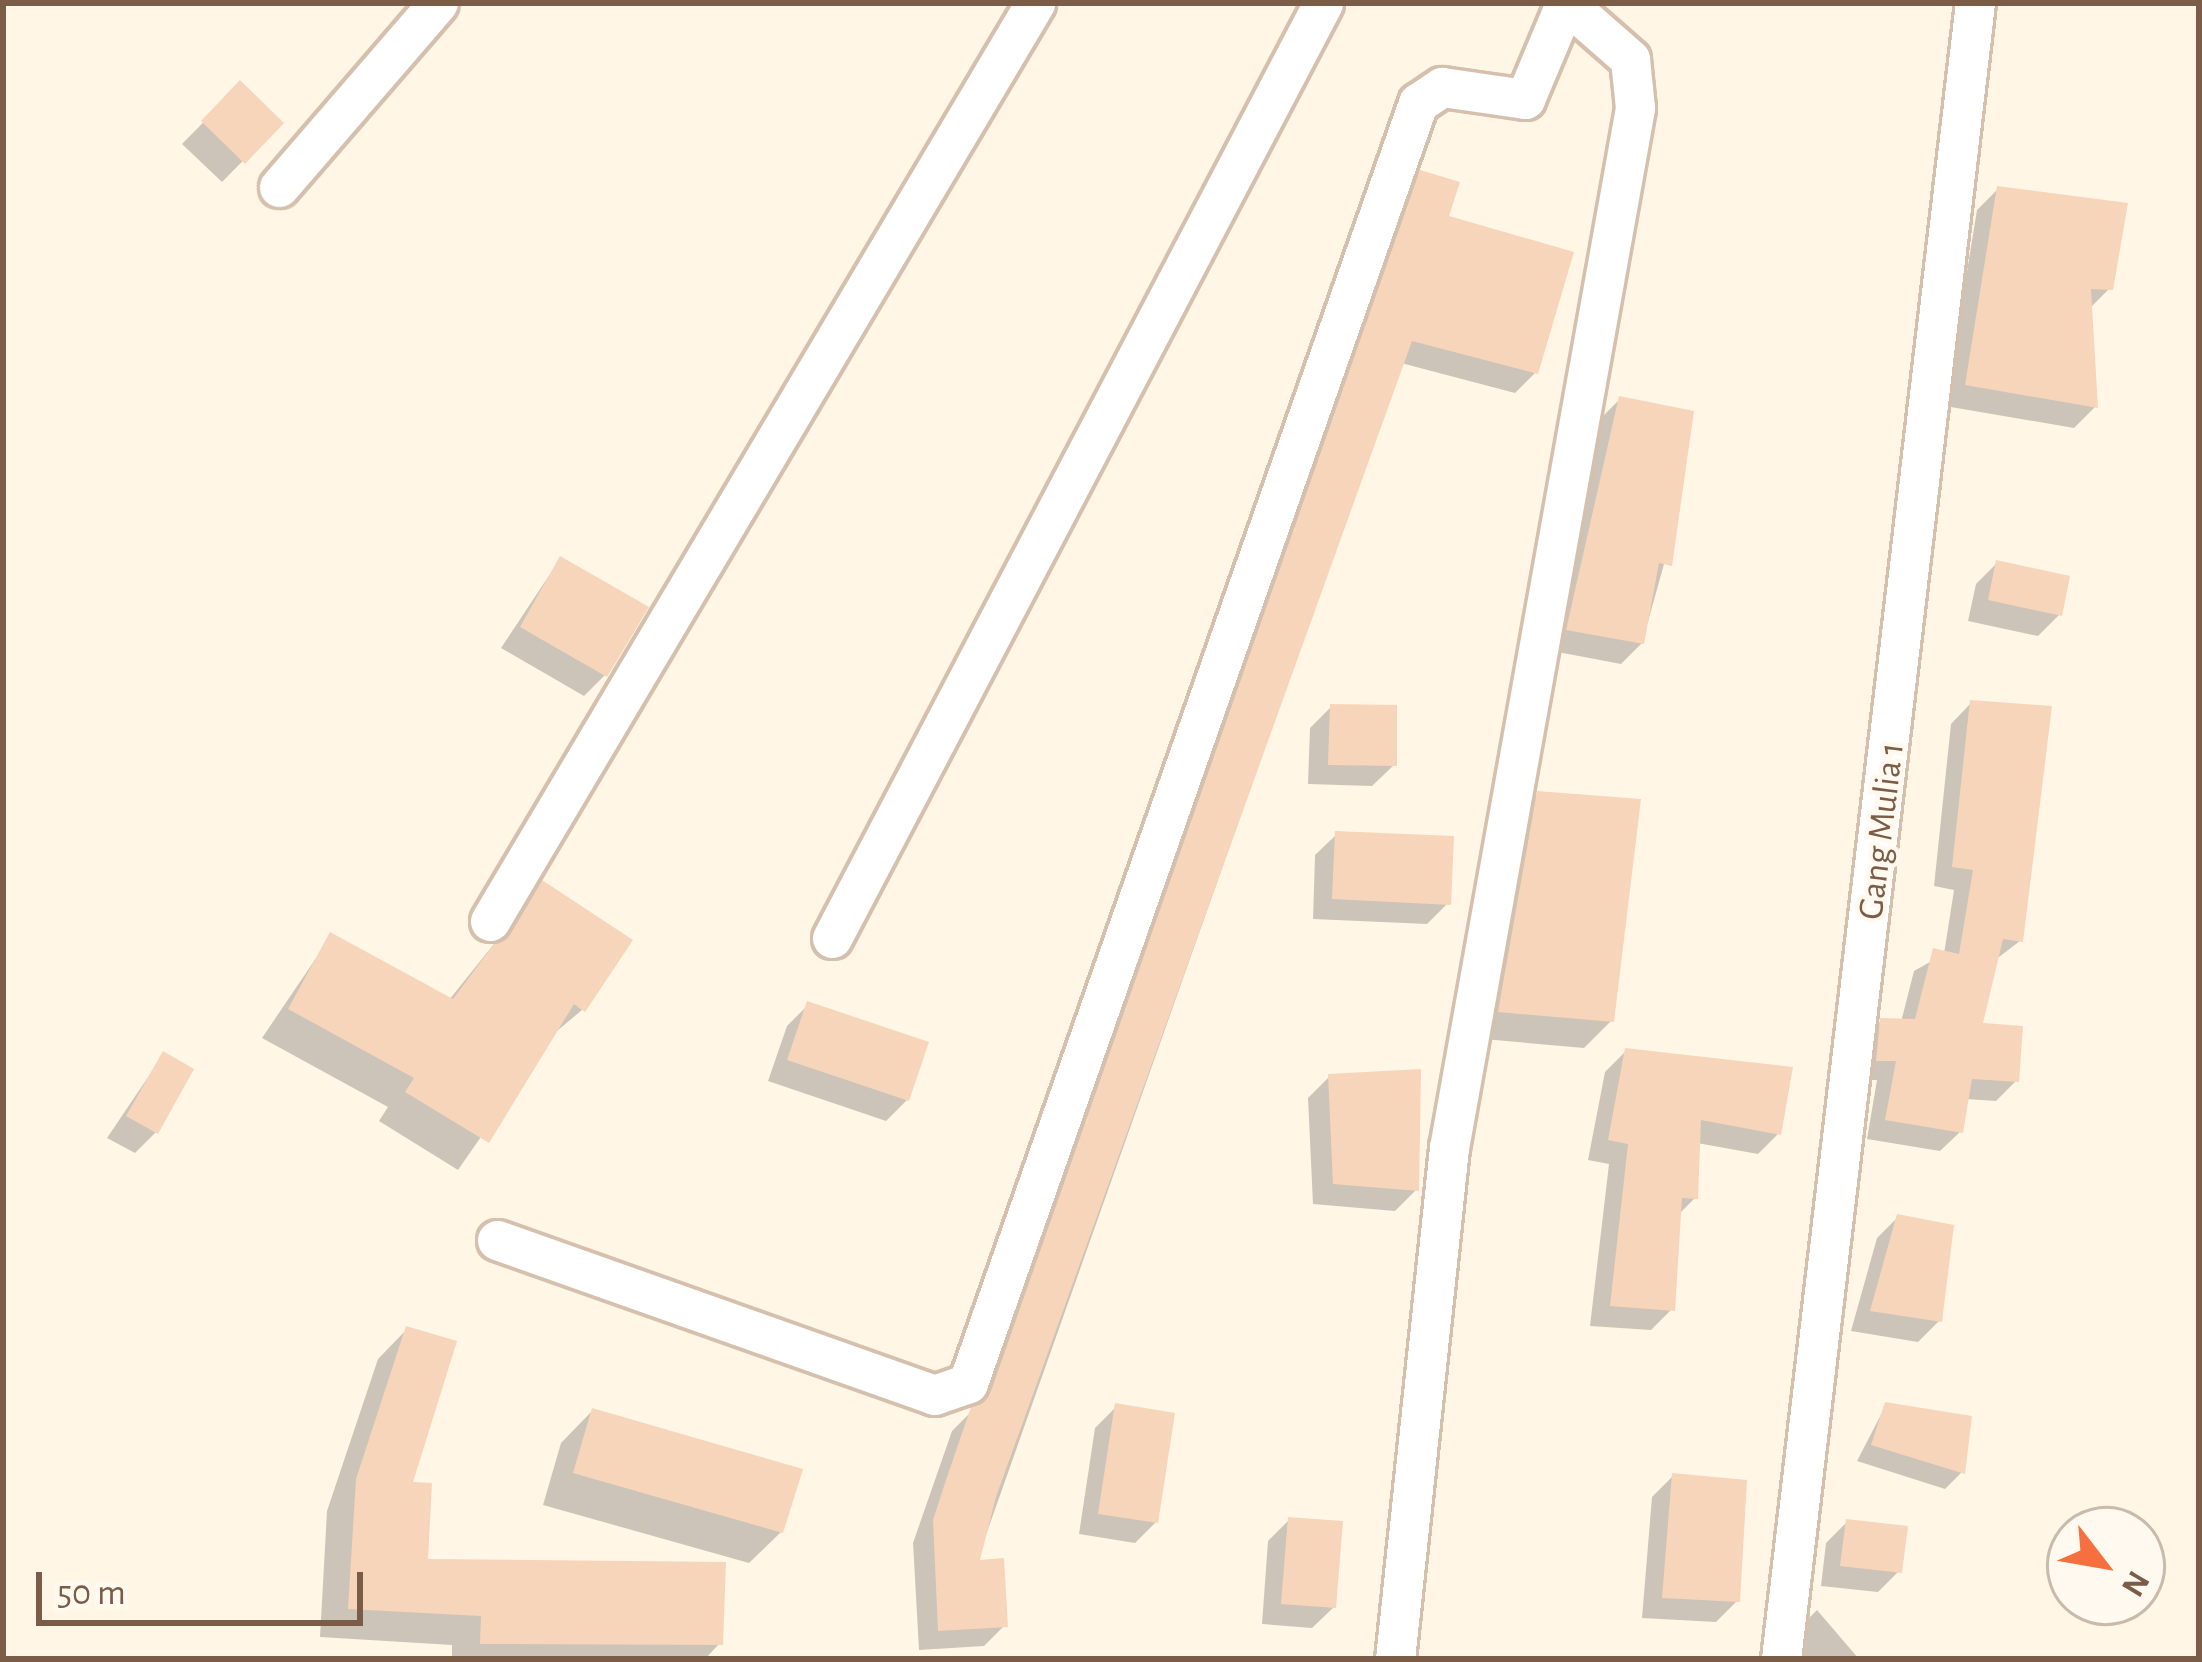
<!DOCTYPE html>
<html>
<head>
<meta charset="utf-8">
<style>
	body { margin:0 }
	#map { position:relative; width:2202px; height:1662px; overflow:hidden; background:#fff6e6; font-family:"Alegreya Sans",sans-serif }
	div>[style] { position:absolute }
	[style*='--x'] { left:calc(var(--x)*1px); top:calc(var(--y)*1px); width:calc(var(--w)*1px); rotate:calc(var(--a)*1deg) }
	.shadow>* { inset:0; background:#0003 }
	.building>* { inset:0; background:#f7d5ba }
	.roads { filter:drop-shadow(3px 0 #d5c0ad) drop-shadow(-3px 0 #d5c0ad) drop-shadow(0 3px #d5c0ad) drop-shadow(0 -3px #d5c0ad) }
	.street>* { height:39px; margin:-19.5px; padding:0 19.5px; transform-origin:19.5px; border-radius:19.5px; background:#fff }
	span { translate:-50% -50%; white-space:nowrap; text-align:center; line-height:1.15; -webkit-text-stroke:9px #fff9ef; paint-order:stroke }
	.street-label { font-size:36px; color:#7b5c47 }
	.frame { position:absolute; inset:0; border:6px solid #7b5c47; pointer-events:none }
	.north { position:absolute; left:2046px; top:1506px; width:120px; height:120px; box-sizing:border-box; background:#fff9ef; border:3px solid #cabaac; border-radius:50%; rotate:121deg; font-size:33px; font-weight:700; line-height:48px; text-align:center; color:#7b5c47 }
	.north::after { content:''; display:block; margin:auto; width:42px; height:54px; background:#f5703e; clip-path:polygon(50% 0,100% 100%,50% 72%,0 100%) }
	.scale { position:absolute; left:36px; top:1572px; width:327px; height:54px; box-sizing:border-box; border:6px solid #7b5c47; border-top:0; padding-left:15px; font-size:36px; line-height:42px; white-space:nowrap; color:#7b5c47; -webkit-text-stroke:9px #fff9ef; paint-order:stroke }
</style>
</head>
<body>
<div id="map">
	<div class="shadow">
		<i style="clip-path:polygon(240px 85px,280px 123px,222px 182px,182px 144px)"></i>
		<i style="clip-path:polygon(1421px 173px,1536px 372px,1515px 393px,1401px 363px,976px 1563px,1005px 1625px,984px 1646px,919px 1650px,913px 1543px,952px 1431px,973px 1410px,1400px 193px)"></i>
		<i style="clip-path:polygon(1998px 189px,2110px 288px,2089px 309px,2095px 407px,2074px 428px,1945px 406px,1977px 210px)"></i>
		<i style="clip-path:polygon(1620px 399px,1678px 514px,1642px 643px,1621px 664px,1547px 650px,1599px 420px)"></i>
		<i style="clip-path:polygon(560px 559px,605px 675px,584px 696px,501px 648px)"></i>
		<i style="clip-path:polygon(1997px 563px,2059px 615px,2038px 636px,1968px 621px,1976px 584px)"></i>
		<i style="clip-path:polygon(1971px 703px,2020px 941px,1995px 960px,1979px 1026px,2016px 1081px,1996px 1101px,1966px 1099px,1961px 1131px,1940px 1151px,1867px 1139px,1877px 1080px,1857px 1080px,1861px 1042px,1881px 1021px,1901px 1022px,1914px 971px,1944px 954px,1954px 890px,1934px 886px,1951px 724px)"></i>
		<i style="clip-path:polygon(1331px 707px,1394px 765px,1372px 786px,1308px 784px,1310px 728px)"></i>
		<i style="clip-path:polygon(1538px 794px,1612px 1020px,1584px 1048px,1472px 1038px,1511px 821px)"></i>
		<i style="clip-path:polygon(1337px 834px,1448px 903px,1427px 924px,1313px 919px,1315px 855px)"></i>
		<i style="clip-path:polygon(542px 884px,582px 1010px,551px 1036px,458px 1170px,379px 1121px,388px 1107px,262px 1038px,331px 936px,449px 1000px)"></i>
		<i style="clip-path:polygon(808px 1005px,907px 1100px,886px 1121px,768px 1081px,787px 1026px)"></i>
		<i style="clip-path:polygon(1626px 1051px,1779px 1133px,1758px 1154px,1697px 1143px,1695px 1198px,1678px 1215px,1672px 1309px,1651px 1330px,1590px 1326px,1609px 1164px,1588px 1160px,1605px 1072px)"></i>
		<i style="clip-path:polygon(163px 1055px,156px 1132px,135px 1153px,107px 1138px)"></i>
		<i style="clip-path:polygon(1329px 1077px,1416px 1190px,1395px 1211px,1313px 1204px,1308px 1098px)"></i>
		<i style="clip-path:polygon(1898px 1217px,1939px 1321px,1918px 1342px,1851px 1331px,1877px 1238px)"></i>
		<i style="clip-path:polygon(407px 1329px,409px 1485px,425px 1562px,720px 1643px,705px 1659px,452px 1659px,452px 1645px,320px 1637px,327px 1511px,378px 1359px)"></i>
		<i style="clip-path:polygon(1886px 1405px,1962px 1472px,1945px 1489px,1857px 1461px)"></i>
		<i style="clip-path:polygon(1116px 1407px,1156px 1522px,1135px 1543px,1079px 1534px,1095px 1428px)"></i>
		<i style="clip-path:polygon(592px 1411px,781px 1532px,749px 1563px,543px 1505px,561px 1443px)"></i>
		<i style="clip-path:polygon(1673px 1476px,1737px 1601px,1716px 1622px,1642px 1618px,1652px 1497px)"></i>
		<i style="clip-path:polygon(1289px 1520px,1334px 1607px,1312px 1628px,1262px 1624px,1268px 1541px)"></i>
		<i style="clip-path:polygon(1847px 1522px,1899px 1571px,1878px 1592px,1821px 1586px,1826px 1543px)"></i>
		<i style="clip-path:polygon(1817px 1610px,1859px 1659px,1792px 1659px,1797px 1630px)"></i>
	</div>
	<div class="building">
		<i style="clip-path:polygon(240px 80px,284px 123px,245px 164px,201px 121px)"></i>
		<i style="clip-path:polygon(1420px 170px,1460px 182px,1449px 216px,1574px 252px,1538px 374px,1412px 341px,996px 1497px,980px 1560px,1004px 1558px,1008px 1627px,938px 1631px,933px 1520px,946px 1480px,971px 1407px,991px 1391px)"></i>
		<i style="clip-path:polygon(1997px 186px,2128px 203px,2113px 290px,2091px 289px,2098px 408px,1965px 385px)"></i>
		<i style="clip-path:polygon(1619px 396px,1694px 411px,1672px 566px,1659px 563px,1644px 644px,1566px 630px)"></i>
		<i style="clip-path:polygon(560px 556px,649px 607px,607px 677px,520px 627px)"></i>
		<i style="clip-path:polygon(1996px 560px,2070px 576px,2062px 616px,1988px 600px)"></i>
		<i style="clip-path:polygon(1970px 700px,2052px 706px,2023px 942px,2003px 939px,1983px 1023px,2023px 1026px,2019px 1082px,1972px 1079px,1963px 1133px,1885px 1120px,1896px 1061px,1876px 1061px,1880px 1018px,1915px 1019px,1933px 948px,1959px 954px,1973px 870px,1952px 867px)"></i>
		<i style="clip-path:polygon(1330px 704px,1397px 705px,1397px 766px,1328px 765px)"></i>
		<i style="clip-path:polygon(1537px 791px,1641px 799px,1614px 1022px,1498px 1012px)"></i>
		<i style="clip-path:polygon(1335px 831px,1454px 836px,1451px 905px,1332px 899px)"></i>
		<i style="clip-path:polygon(542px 880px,633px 940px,585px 1012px,574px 1004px,489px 1143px,405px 1092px,414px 1078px,288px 1009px,330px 932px,453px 999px)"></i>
		<i style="clip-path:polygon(807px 1001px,929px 1042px,909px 1101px,787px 1060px)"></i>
		<i style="clip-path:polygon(1625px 1048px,1793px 1067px,1781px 1135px,1701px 1120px,1698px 1199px,1682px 1198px,1675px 1311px,1610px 1306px,1628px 1144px,1608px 1140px)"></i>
		<i style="clip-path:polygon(163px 1051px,194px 1069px,158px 1134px,126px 1116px)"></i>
		<i style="clip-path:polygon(1421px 1069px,1419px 1191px,1333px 1184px,1328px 1074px)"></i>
		<i style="clip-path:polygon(1897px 1214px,1954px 1225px,1942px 1322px,1870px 1311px)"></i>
		<i style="clip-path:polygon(406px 1326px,457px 1341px,413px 1482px,432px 1483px,428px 1559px,726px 1562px,723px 1645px,480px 1644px,481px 1616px,348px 1609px,356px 1479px)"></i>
		<i style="clip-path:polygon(1885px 1402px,1972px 1416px,1965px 1474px,1871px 1445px)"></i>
		<i style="clip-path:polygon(1115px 1403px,1175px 1413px,1158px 1523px,1098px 1514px)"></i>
		<i style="clip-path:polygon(592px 1408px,803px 1469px,783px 1533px,573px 1473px)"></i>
		<i style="clip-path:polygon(1672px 1473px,1747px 1480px,1740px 1602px,1662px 1598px)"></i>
		<i style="clip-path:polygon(1288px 1517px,1343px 1521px,1336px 1608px,1281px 1604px)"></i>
		<i style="clip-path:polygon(1846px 1519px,1908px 1526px,1902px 1573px,1840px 1566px)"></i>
	</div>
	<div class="roads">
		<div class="street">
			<i style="--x:279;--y:187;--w:243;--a:-49.2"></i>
			<i style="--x:490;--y:921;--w:1068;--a:-59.3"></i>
			<i style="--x:832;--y:938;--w:1056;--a:-62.29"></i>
			<i style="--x:497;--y:1240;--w:464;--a:19.5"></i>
			<i style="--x:934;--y:1395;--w:36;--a:-19"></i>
			<i style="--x:968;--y:1383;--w:1357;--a:-70.63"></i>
			<i style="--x:1418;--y:103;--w:29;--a:-34"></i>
			<i style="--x:1442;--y:87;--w:84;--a:8.2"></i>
			<i style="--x:1525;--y:99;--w:101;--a:-67.2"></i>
			<i style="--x:1395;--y:1659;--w:514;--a:-83.97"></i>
			<i style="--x:1449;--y:1148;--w:1057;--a:-79.86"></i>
			<i style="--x:1635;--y:108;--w:49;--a:-95.8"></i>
			<i style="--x:1630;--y:59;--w:85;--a:-138.8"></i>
			<i style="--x:1781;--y:1659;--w:1667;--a:-83.32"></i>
		</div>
	</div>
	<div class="street-label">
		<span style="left:1882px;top:831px;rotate:-83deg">Gang Mulia 1</span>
	</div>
	<div class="frame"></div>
	<div class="north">N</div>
	<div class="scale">50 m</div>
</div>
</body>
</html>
